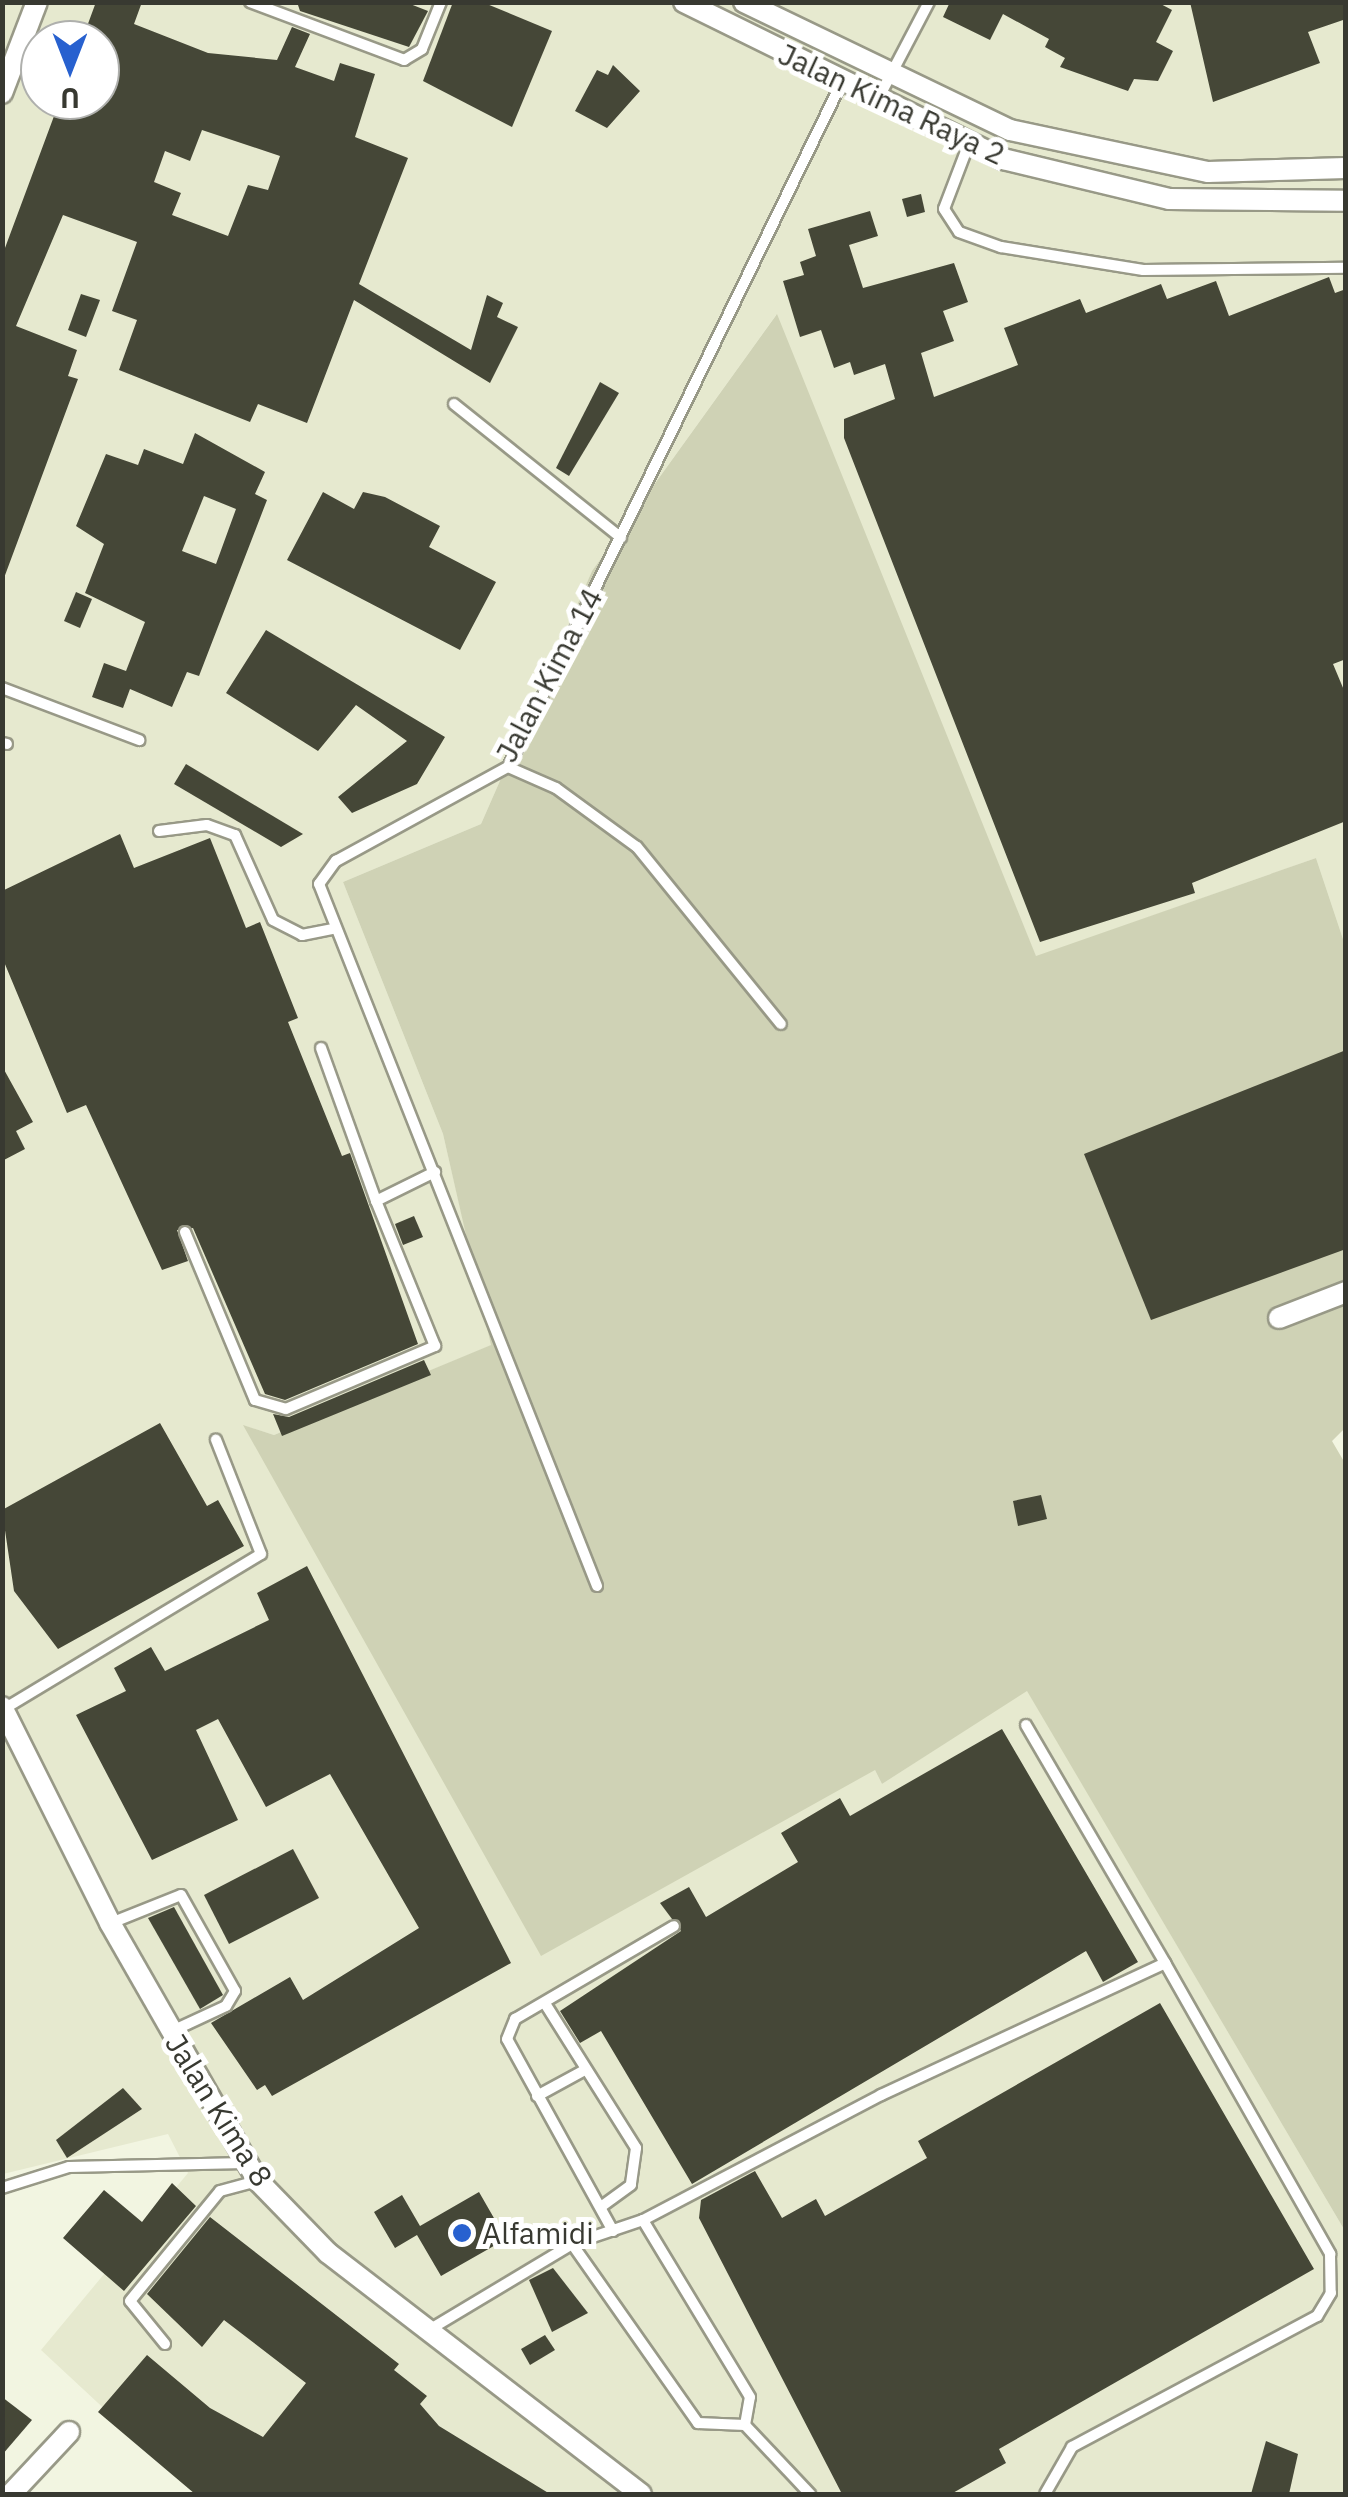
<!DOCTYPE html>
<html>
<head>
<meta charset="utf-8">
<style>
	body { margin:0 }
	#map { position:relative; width:1348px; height:2497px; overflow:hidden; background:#f2f5e1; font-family:"IBM Plex Sans",sans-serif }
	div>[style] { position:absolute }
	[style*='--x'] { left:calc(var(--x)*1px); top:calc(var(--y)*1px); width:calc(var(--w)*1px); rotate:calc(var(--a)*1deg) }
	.built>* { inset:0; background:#e6e9cf }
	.green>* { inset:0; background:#cfd2b5 }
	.building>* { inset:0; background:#454737 }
	.roads { filter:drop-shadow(2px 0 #989987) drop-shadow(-2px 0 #989987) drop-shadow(0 2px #989987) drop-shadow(0 -2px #989987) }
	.service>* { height:10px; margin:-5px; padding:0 5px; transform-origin:5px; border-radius:5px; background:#fff }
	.minor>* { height:20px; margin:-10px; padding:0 10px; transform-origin:10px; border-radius:10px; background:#fff }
	.dots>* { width:28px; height:28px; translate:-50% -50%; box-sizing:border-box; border:5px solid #fff; border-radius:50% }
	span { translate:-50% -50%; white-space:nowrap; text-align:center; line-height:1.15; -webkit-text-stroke:10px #fff; paint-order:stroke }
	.street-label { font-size:30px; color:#383931 }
	.poi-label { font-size:30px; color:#383931 }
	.left { translate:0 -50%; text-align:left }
	.frame { position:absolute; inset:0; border:5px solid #383931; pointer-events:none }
	.north { position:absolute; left:20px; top:20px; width:100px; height:100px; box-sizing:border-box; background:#fff; border:2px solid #afb0ad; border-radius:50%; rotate:180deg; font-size:28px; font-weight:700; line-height:40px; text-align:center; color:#383931 }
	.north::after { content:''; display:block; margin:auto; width:35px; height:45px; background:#2861cf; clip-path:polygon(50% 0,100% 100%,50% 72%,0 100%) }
</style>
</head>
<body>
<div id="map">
	<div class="built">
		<i style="clip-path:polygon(evenodd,2px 3px,1345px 3px,1345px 945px,1316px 858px,1036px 957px,776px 315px,592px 571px,481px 824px,343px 882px,443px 1134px,492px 1345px,274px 1435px,245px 1426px,875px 1770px,882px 1784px,1027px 1690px,1345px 2231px,1345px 2494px,196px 2494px,41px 2350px,188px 2173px,168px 2134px,3px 2174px,2px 3px,40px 40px,100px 40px,100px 100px,40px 100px,40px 40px)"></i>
	</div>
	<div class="green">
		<i style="clip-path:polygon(777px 314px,1036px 956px,1316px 858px,1345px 945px,1345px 1055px,1100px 1148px,1345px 1247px,1345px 1428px,1332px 1441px,1346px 1465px,1345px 2231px,1027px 1691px,882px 1784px,875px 1770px,541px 1956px,243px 1425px,274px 1435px,491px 1345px,443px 1134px,343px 882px,481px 824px,592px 571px)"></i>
	</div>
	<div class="building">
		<i style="clip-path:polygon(evenodd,96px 2px,142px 2px,134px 24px,208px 53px,277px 60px,292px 27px,310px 34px,295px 67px,334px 81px,340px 63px,375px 74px,355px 137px,408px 158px,359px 284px,471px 350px,487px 295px,503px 303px,497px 317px,518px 327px,490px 383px,354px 300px,307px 423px,258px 404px,250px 422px,119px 370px,137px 320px,112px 311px,137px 242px,63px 215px,16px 326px,77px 350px,68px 376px,78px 379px,4px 578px,2px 256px,60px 100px,100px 100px,100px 40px,82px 40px,96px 2px,202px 130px,280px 156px,268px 190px,248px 185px,228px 236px,172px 215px,181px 193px,154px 182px,165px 151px,190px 161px,202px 130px)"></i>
		<i style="clip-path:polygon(297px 2px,405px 2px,428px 11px,409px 47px,300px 11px)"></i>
		<i style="clip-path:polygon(453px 2px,482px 2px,552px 31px,512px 127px,423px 81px)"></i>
		<i style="clip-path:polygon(950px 2px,1157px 2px,1172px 10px,1156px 42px,1173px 51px,1158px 81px,1134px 79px,1128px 91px,1060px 67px,1065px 58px,1045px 47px,1049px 39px,1003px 14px,990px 40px,943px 17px)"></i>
		<i style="clip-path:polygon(1190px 2px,1346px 2px,1346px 19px,1308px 32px,1320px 63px,1213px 102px)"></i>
		<i style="clip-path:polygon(613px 65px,640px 91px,607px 128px,575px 111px,597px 70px,608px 75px)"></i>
		<i style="clip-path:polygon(921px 194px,925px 212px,907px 217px,902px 199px)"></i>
		<i style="clip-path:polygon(870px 211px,878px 236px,849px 245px,863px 288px,954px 263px,968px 302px,943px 311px,954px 341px,921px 353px,934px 397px,1018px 365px,1004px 328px,1080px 299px,1086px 313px,1161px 284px,1167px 299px,1216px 281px,1229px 316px,1329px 277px,1335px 293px,1346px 289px,1346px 659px,1333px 664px,1346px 695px,1346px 821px,1192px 883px,1195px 893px,1040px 942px,844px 438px,844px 419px,895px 399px,885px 364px,854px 375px,850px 362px,834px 368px,821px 330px,800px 337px,783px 281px,804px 275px,800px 262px,816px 256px,808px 229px)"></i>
		<i style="clip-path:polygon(81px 294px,100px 300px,86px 337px,68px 330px)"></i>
		<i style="clip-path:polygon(600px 382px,619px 393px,569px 476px,556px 468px)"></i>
		<i style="clip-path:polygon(evenodd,195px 433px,265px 472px,255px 494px,267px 500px,199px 676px,187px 672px,172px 707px,130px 689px,123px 708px,92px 697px,104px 663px,126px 671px,145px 622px,85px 593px,104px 544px,76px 526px,106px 454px,138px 465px,144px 449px,183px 464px,195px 433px,204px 496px,236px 509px,216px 564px,182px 551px,204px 496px)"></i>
		<i style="clip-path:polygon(323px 492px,354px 509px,363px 492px,385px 497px,440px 526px,429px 547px,496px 582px,460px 650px,287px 560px)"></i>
		<i style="clip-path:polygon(76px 592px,92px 599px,80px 628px,64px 621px)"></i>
		<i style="clip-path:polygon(266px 630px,445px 737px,417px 784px,352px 813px,338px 797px,407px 741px,356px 705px,318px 751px,226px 693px)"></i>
		<i style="clip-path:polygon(186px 764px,303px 834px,281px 847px,174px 784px)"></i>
		<i style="clip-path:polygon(120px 834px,134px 868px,210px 838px,246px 928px,260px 922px,298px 1018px,288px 1022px,342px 1156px,350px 1153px,418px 1344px,285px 1400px,265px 1394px,193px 1228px,177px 1230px,188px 1261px,162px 1270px,86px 1105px,67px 1113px,2px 957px,2px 891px)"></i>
		<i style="clip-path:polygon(1346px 1050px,1346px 1249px,1151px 1320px,1084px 1154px)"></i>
		<i style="clip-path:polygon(2px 1066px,33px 1122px,16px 1131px,25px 1149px,2px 1161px)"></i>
		<i style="clip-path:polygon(414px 1216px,423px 1237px,403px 1245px,395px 1224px)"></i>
		<i style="clip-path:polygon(424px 1360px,431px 1375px,282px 1436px,273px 1414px,289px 1417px)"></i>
		<i style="clip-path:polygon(160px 1423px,207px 1506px,218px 1500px,244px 1546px,58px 1649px,14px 1591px,2px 1510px)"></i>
		<i style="clip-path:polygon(1041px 1495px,1047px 1519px,1018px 1526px,1013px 1501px)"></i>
		<i style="clip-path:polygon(307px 1566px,511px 1963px,272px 2096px,265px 2085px,257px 2090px,211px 2023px,290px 1977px,303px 2000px,419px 1928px,330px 1774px,266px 1807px,218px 1719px,196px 1730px,238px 1820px,152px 1860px,76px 1715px,126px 1691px,114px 1668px,151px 1647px,165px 1671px,269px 1620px,257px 1593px)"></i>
		<i style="clip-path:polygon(1002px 1729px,1138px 1962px,1103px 1982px,1086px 1951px,692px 2184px,601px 2031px,580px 2043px,560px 2011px,681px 1931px,660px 1903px,689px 1887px,706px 1917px,798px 1862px,781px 1833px,840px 1798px,850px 1816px)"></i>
		<i style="clip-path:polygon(293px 1849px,319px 1898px,229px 1944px,204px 1895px)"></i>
		<i style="clip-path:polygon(174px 1907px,223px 1995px,200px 2009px,148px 1918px)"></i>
		<i style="clip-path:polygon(1160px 2003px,1314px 2269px,999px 2449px,1006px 2463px,951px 2494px,842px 2494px,699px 2218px,701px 2200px,755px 2171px,782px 2218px,816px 2199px,825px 2216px,927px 2158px,918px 2141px)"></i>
		<i style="clip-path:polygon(123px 2088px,142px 2109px,67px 2158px,56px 2140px)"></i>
		<i style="clip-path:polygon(172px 2183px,196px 2206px,124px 2291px,63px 2238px,104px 2190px,142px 2222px)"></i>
		<i style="clip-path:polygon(479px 2192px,506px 2239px,441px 2276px,417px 2235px,395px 2248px,374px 2212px,402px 2195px,420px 2226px)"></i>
		<i style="clip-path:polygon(210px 2217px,399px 2364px,394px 2370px,427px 2396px,420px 2404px,439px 2426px,550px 2494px,195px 2494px,98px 2412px,147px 2355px,210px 2408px,263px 2437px,306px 2383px,224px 2320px,202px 2347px,147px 2294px)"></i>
		<i style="clip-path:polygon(553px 2268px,588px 2313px,552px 2332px,529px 2280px)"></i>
		<i style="clip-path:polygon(545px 2335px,555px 2350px,530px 2365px,521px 2349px)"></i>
		<i style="clip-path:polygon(2px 2397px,32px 2420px,2px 2455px)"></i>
		<i style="clip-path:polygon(1266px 2441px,1298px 2454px,1289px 2494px,1251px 2494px)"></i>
	</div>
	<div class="roads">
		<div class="service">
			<i style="--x:250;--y:2;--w:165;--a:20.6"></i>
			<i style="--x:404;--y:60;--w:21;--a:-31"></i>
			<i style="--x:422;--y:49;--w:51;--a:-68"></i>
			<i style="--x:877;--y:101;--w:112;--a:-62.3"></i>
			<i style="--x:968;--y:146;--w:67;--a:110.9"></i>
			<i style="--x:944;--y:209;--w:27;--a:57"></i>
			<i style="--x:959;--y:232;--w:45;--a:19.7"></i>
			<i style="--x:1001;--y:247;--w:144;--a:9.2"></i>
			<i style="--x:1143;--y:270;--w:203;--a:-0.6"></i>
			<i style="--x:454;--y:404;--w:214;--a:38.7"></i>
			<i style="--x:2;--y:688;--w:147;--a:20.8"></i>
			<i style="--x:2;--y:743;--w:5;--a:11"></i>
			<i style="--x:508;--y:767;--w:52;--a:23.6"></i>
			<i style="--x:556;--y:788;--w:100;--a:36.1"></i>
			<i style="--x:637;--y:847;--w:228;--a:50.9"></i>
			<i style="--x:159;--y:831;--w:48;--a:-7.1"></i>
			<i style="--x:207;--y:825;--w:30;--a:20"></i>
			<i style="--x:235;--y:835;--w:93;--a:65.9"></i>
			<i style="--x:273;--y:920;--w:33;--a:27"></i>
			<i style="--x:302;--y:935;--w:33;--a:-11"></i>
			<i style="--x:321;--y:1048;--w:163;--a:70.2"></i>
			<i style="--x:185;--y:1232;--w:182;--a:67.4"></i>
			<i style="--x:255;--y:1400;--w:32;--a:16"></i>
			<i style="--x:286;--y:1409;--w:162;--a:-22.9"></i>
			<i style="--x:435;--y:1346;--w:157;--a:-112.1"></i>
			<i style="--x:376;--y:1201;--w:66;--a:-26.2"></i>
			<i style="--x:597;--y:1586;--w:755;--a:-111.6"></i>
			<i style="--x:319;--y:884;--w:29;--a:-54"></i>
			<i style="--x:336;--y:861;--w:196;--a:-28.7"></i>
			<i style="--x:508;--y:767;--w:760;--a:-64.01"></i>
			<i style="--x:4;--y:1709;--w:300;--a:-31.1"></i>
			<i style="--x:261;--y:1554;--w:123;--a:-111.5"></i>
			<i style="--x:1026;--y:1725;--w:276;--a:59.7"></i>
			<i style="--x:111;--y:1923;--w:75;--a:-21.8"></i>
			<i style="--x:181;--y:1895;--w:110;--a:60.6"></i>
			<i style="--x:235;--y:1991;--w:17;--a:121"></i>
			<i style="--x:226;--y:2006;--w:62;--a:155.1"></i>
			<i style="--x:546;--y:2005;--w:169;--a:57.8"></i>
			<i style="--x:636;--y:2148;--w:37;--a:98"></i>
			<i style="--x:631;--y:2185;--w:34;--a:144"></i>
			<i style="--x:537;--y:2096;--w:52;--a:-28.5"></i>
			<i style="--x:2;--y:2188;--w:70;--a:-17.4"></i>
			<i style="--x:69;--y:2167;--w:176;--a:-1.3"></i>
			<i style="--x:643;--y:2220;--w:269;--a:-27.7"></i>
			<i style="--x:881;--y:2095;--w:313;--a:-24.9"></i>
			<i style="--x:1165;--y:1963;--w:335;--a:60.4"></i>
			<i style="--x:1330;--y:2254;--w:39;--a:89"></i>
			<i style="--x:1331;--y:2293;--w:27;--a:121"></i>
			<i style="--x:1317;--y:2316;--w:278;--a:151.9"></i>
			<i style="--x:1072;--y:2447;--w:54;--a:119.9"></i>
			<i style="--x:613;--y:2231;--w:219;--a:-118.9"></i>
			<i style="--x:507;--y:2039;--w:22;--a:-68"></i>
			<i style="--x:515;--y:2019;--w:184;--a:-30.3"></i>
			<i style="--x:429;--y:2330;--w:167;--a:-31"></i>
			<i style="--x:572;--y:2244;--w:219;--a:54.9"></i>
			<i style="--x:698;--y:2423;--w:47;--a:2.4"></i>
			<i style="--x:745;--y:2425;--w:28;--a:-80"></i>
			<i style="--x:750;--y:2397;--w:207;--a:-121.2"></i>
			<i style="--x:643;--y:2220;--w:75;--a:161.3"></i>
			<i style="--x:165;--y:2344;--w:55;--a:-129.1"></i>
			<i style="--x:130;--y:2301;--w:142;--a:-50.7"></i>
			<i style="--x:220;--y:2191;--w:38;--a:-15"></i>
			<i style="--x:745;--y:2425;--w:95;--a:46.7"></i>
		</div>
		<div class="minor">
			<i style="--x:684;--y:2;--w:356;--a:26.2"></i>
			<i style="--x:1003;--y:159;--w:171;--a:13.5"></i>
			<i style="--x:1169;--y:199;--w:177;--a:0.6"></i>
			<i style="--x:744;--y:2;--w:295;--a:25.7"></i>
			<i style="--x:1010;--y:130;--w:202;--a:12"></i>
			<i style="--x:1208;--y:172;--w:138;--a:-1.7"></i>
			<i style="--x:2;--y:93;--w:97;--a:-69"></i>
			<i style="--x:1279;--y:1318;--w:72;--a:-21.2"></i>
			<i style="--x:2;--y:1707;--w:241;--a:63.4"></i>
			<i style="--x:110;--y:1923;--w:297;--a:60.2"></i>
			<i style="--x:258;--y:2181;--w:100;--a:45.8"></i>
			<i style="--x:328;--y:2253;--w:395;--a:37.6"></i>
			<i style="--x:11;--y:2494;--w:85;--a:-46.9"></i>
		</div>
	</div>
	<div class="dots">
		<i style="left:462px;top:2233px;background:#2861cf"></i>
	</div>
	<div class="street-label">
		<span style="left:892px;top:104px;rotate:25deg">Jalan Kima Raya 2</span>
		<span style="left:549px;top:675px;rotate:-62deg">Jalan Kima 14</span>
		<span style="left:219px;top:2110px;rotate:58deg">Jalan Kima 8</span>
	</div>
	<div class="poi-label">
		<span class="left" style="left:482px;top:2233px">Alfamidi</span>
	</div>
	<div class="frame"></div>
	<div class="north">U</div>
</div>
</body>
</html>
